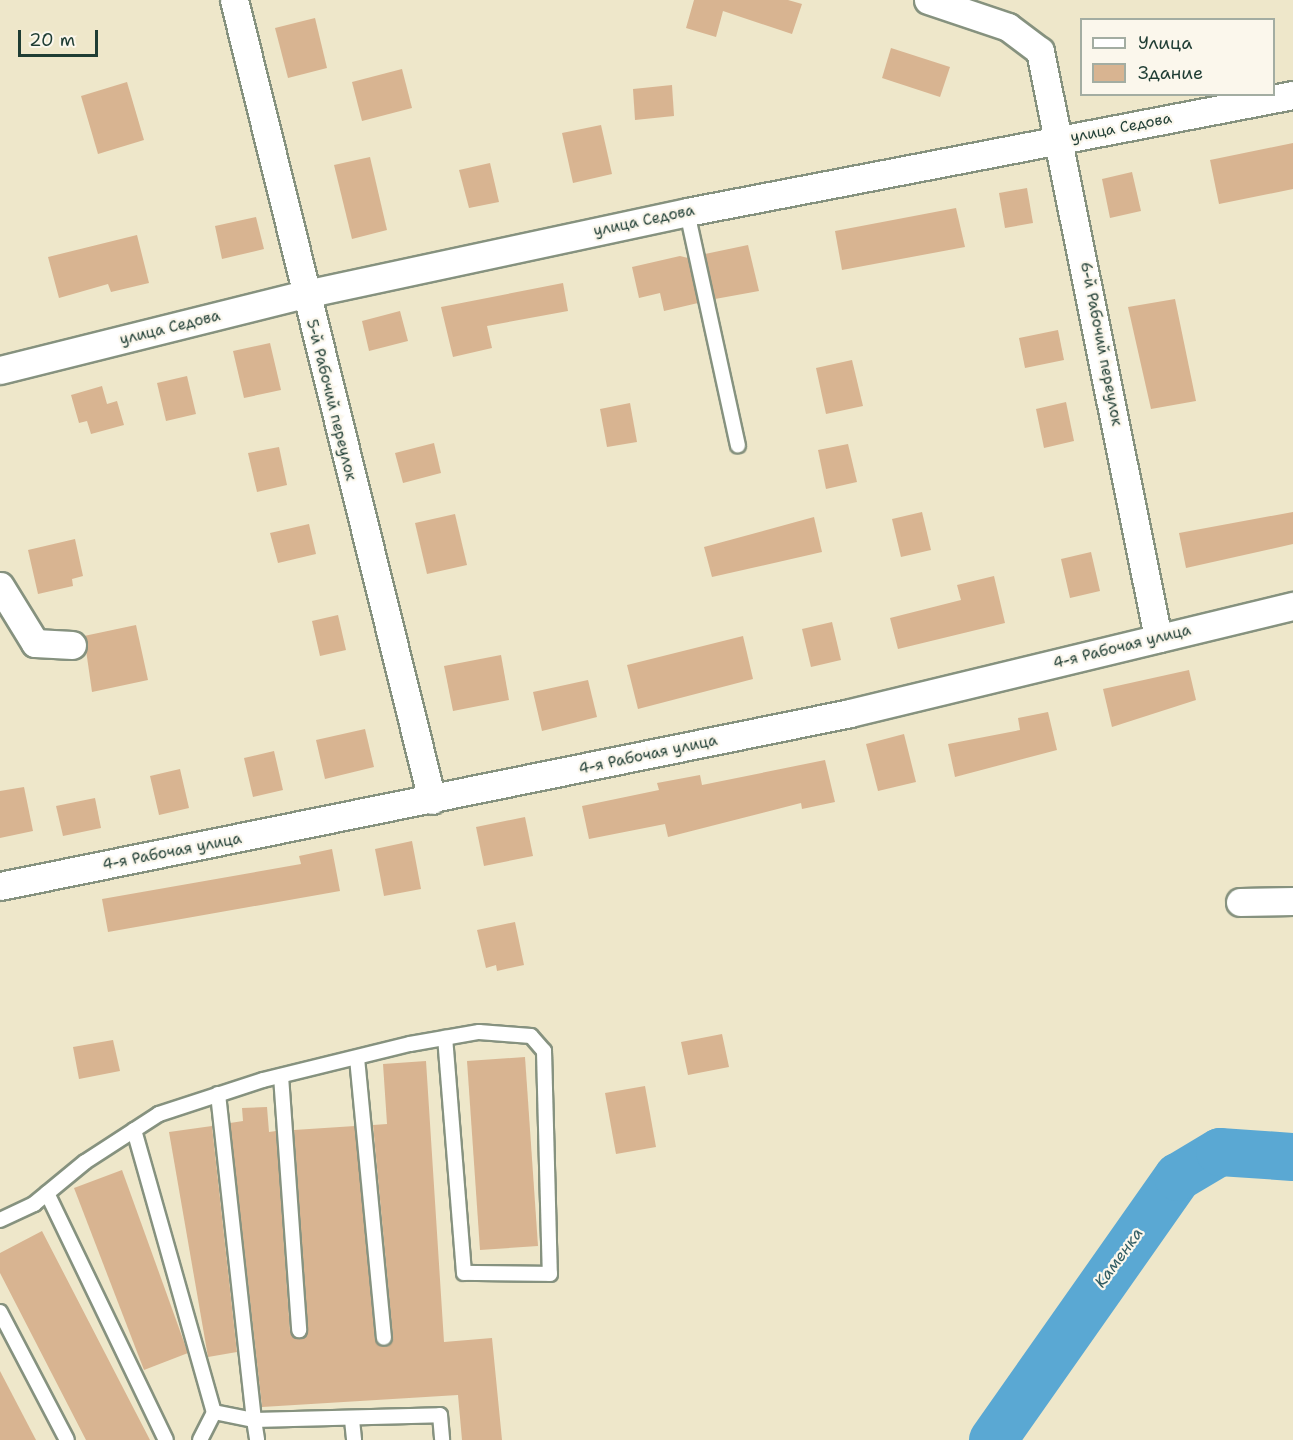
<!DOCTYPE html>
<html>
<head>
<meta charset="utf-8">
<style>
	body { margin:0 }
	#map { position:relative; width:1293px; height:1440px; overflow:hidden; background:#eee7ca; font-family:"Shantell Sans",sans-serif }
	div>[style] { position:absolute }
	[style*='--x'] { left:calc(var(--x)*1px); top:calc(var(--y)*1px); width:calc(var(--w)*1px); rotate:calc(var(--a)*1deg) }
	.river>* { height:48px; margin:-24px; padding:0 24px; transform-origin:24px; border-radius:24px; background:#5aa8d3 }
	.building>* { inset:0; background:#d8b491 }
	.roads { filter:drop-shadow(2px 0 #86927f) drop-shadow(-2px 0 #86927f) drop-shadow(0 2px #86927f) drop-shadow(0 -2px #86927f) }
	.service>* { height:14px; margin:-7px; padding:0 7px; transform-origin:7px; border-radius:7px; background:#fff }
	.minor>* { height:27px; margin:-13.5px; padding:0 13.5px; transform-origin:13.5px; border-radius:13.5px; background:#fff }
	span { translate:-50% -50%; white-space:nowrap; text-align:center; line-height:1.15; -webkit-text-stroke:4.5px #fbf7ec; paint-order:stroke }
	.street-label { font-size:15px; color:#1f3d34 }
	.water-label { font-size:16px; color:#315d64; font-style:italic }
	.legend { position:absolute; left:1080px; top:18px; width:195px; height:78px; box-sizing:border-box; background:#fbf7ec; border:2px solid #a3ada2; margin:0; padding:8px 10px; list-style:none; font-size:18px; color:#1f3d34 }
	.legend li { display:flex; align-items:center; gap:12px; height:30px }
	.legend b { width:30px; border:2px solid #a3ada2 }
	.scale { position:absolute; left:18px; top:30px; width:80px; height:27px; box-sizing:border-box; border:3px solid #1f3d34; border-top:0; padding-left:8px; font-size:18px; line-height:21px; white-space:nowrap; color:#1f3d34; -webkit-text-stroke:4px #fbf7ec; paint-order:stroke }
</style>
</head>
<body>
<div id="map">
	<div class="river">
		<i style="--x:993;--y:1440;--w:322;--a:-54.9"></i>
		<i style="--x:1178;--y:1177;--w:49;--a:-30.8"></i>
		<i style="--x:1220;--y:1152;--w:73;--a:3.9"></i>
	</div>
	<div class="building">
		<i style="clip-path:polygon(694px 0,788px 0,802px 4px,792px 34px,723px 11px,716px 37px,686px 28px)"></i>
		<i style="clip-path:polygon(315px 18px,327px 68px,288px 78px,275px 28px)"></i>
		<i style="clip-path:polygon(891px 48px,950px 67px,940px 97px,882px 78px)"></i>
		<i style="clip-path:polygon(402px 69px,412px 108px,362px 121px,352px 82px)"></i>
		<i style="clip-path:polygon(127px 82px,144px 140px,98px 154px,81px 96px)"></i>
		<i style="clip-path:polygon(672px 85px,674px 116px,635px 120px,633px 89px)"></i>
		<i style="clip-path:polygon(601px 125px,612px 174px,573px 183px,562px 133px)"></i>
		<i style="clip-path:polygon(1293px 143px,1293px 189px,1219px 204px,1210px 160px)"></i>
		<i style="clip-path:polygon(370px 157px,387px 230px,352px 239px,334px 165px)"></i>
		<i style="clip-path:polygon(490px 163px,499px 202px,469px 208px,459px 170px)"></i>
		<i style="clip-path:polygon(1132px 172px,1141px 211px,1110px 218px,1102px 179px)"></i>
		<i style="clip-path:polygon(1027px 188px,1033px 223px,1005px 228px,999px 193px)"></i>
		<i style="clip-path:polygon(956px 208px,965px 247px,842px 270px,835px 231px)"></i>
		<i style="clip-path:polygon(256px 217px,264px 249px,222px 259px,215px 226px)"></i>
		<i style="clip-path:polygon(137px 235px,149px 283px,111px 292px,108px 284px,59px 298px,48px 257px)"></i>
		<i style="clip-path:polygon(748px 245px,759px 291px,715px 299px,705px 254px)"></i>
		<i style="clip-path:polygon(680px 256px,688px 258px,698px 303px,664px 311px,660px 293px,639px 298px,632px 267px)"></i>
		<i style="clip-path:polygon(563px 283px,568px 311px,487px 326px,492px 348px,453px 357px,441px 307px)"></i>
		<i style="clip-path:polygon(1175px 299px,1196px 401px,1151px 409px,1128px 307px)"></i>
		<i style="clip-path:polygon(400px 311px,408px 341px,369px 351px,362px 321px)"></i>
		<i style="clip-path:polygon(1058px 330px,1064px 360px,1025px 368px,1019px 338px)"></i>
		<i style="clip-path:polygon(270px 343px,281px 390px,244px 398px,233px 351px)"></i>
		<i style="clip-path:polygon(852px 360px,863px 406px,826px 414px,816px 368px)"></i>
		<i style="clip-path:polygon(187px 376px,196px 414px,166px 421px,157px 383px)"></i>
		<i style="clip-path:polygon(102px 386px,107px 404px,117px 401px,124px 425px,91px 434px,87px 421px,79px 423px,71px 395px)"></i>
		<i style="clip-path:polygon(1066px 402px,1074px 441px,1044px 448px,1036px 409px)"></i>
		<i style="clip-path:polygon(630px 403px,637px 442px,607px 447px,600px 409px)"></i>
		<i style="clip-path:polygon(434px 443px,441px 473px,403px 483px,395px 453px)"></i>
		<i style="clip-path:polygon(848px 444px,857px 482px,826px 489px,818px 450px)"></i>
		<i style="clip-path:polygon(279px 447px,287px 485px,257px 492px,248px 453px)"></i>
		<i style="clip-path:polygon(922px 512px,931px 550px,901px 557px,892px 519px)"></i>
		<i style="clip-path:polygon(1293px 512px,1293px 544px,1186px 568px,1179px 533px)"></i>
		<i style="clip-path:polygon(455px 514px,467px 565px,427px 574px,415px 523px)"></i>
		<i style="clip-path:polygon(814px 517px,822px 552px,712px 577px,704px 547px)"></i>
		<i style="clip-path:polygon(309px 524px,316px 554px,278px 563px,270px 533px)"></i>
		<i style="clip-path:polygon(75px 539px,83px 576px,72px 579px,73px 586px,38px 594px,28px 550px)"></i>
		<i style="clip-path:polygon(1091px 552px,1100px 591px,1070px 598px,1061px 559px)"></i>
		<i style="clip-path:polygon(994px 576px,1005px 623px,898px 649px,890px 618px,961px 600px,957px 585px)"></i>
		<i style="clip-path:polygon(338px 615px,346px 650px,320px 656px,312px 621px)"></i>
		<i style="clip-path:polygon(832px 622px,841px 660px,811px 667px,802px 629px)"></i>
		<i style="clip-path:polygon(136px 625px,148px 680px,92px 692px,84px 636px)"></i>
		<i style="clip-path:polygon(743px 636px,753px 679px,638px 709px,627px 665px)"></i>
		<i style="clip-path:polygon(501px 655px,509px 700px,453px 711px,444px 666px)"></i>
		<i style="clip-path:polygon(1189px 670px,1196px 700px,1112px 727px,1103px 689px)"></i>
		<i style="clip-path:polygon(588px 680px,597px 717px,542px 731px,533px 692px)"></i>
		<i style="clip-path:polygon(1048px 712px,1057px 750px,955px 777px,948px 744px,1020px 730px,1018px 718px)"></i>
		<i style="clip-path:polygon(365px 729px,374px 767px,325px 779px,316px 740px)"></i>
		<i style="clip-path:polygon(904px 734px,916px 782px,878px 791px,866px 744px)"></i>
		<i style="clip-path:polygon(274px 751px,283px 790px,253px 797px,244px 758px)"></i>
		<i style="clip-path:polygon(825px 760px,835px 802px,802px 809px,801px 803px,668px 837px,665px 824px,589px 839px,582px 806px,659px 790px,657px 783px,700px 775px,702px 785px)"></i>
		<i style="clip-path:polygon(180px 769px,189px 808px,159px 815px,150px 776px)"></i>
		<i style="clip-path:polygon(24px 787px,33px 831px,0 838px,0 791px)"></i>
		<i style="clip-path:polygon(95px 798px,101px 828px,63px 836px,56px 806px)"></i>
		<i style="clip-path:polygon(525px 817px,533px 856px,484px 866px,476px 827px)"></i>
		<i style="clip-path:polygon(412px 841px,421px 889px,384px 896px,375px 849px)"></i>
		<i style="clip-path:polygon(332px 849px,340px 891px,108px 932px,102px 899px,301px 864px,299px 856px)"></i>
		<i style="clip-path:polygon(515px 922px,524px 965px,497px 971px,496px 965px,486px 968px,477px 930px)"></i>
		<i style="clip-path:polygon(722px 1034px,729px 1067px,688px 1075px,681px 1042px)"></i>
		<i style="clip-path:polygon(113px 1040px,120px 1071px,79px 1079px,73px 1047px)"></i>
		<i style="clip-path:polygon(525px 1057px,538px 1246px,480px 1250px,467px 1061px)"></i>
		<i style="clip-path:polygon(426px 1061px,444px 1342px,492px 1338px,502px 1440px,462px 1440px,458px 1395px,262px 1407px,230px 1123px,243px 1121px,242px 1108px,267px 1107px,269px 1132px,276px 1131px,290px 1331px,299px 1339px,308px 1329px,294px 1130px,355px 1126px,375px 1339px,385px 1347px,393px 1337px,373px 1125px,387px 1124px,383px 1064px)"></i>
		<i style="clip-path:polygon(645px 1086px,656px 1147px,616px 1154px,605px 1093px)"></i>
		<i style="clip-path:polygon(212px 1126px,237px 1352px,208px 1357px,169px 1132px)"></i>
		<i style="clip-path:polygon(122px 1170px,188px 1353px,144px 1370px,74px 1188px)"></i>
		<i style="clip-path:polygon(42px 1231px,121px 1384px,150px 1440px,86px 1440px,0 1273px,0 1253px)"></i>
		<i style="clip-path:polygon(0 1371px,36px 1440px,0 1440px)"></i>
	</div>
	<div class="roads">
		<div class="service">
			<i style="--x:687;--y:212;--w:239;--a:77.7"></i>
			<i style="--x:357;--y:1058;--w:281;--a:84.5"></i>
			<i style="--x:281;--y:1076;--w:255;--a:85.9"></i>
			<i style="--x:218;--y:1094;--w:328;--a:83.7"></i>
			<i style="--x:254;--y:1420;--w:186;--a:-1.5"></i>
			<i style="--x:440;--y:1415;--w:25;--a:85"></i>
			<i style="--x:134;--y:1130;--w:293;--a:74.2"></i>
			<i style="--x:214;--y:1412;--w:41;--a:11.3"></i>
			<i style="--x:254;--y:1420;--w:20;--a:81"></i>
			<i style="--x:47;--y:1193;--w:274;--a:64.3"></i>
			<i style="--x:0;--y:1220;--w:38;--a:-25"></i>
			<i style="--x:34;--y:1204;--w:66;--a:-39.5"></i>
			<i style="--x:85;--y:1162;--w:88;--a:-33"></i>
			<i style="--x:159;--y:1114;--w:109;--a:-18.1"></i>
			<i style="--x:263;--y:1080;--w:151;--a:-13.8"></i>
			<i style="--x:410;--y:1044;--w:70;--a:-9.9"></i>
			<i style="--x:479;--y:1032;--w:52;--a:4.4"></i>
			<i style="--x:531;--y:1036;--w:20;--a:49"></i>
			<i style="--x:544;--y:1051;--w:223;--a:88.5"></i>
			<i style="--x:550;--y:1274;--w:86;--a:-179.3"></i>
			<i style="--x:464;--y:1273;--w:236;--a:-94.6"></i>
			<i style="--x:0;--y:1312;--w:144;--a:62.4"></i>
			<i style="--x:352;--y:1420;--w:20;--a:84"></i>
			<i style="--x:200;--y:1440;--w:31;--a:-63"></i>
		</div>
		<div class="minor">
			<i style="--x:234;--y:0;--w:824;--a:76.1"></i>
			<i style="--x:928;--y:0;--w:84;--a:18.6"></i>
			<i style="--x:1008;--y:27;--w:40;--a:37"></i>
			<i style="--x:1040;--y:51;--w:599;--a:78.63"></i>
			<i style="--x:0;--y:370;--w:314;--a:-14"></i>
			<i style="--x:305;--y:294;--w:391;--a:-12.1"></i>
			<i style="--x:687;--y:212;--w:617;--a:-10.93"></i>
			<i style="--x:0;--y:586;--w:67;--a:58.4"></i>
			<i style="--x:35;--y:643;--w:37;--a:3"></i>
			<i style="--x:0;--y:886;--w:867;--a:-11.5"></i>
			<i style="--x:850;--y:713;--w:456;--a:-13.6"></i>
			<i style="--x:1240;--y:902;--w:53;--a:-1.1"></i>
		</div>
	</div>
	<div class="street-label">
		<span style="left:1121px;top:128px;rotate:-11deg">улица Седова</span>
		<span style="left:644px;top:221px;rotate:-12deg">улица Седова</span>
		<span style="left:170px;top:328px;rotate:-14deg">улица Седова</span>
		<span style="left:1101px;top:344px;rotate:79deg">6-й Рабочий переулок</span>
		<span style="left:331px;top:400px;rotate:76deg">5-й Рабочий переулок</span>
		<span style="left:1122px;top:647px;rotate:-14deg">4-я Рабочая улица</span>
		<span style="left:648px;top:755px;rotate:-12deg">4-я Рабочая улица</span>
		<span style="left:172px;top:852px;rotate:-11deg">4-я Рабочая улица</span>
	</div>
	<div class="water-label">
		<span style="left:1119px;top:1258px;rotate:-54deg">Каменка</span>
	</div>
	<ul class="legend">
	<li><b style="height:8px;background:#fff"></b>Улица</li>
	<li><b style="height:16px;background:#d8b491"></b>Здание</li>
	</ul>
	<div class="scale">20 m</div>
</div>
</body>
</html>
